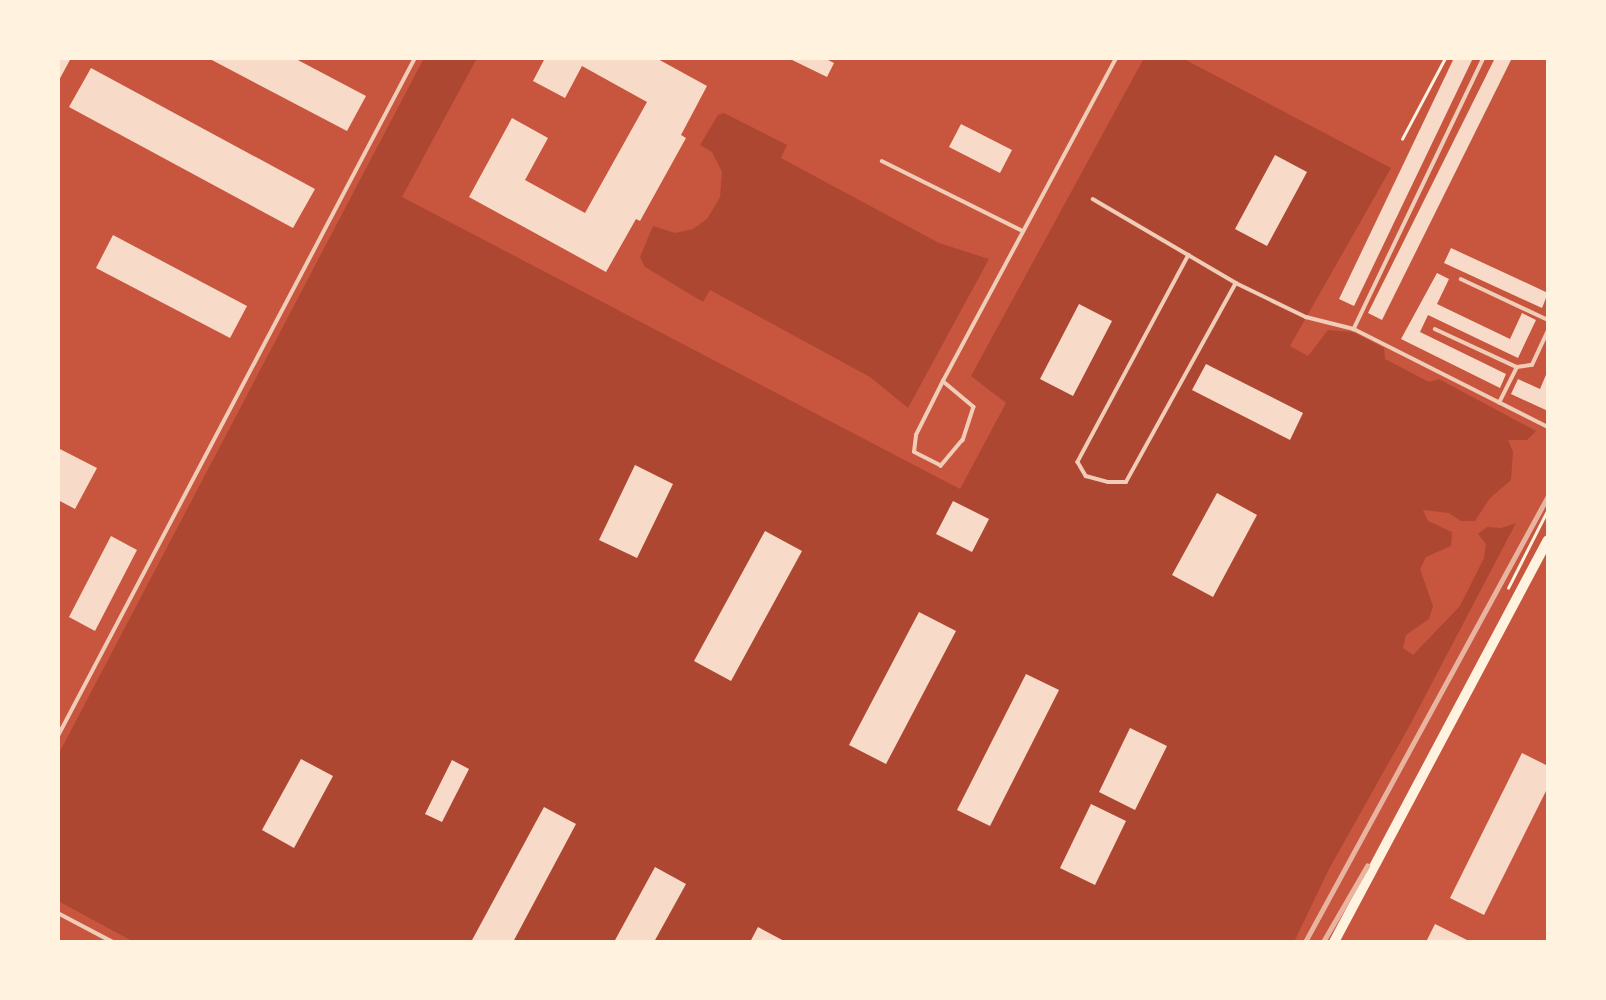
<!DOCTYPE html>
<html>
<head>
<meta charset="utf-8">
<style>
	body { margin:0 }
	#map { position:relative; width:1606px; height:1000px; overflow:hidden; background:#c8553d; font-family:Inter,sans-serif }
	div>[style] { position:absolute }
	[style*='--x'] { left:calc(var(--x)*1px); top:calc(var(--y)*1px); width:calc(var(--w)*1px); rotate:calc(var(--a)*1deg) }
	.green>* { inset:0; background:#ae4732 }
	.building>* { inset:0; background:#f7dbc8 }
	.path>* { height:2.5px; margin:-1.25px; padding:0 1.25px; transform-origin:1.25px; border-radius:1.25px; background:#fff3e0 }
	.service>* { height:3.5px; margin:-1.75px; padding:0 1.75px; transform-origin:1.75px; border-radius:1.75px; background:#f1ccb7 }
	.secondary>* { height:10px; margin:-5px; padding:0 5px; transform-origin:5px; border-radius:5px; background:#fff3e0 }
	.rail>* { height:4.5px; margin:-2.25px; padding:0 2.25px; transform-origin:2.25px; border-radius:2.25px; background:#e9b49f }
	span { translate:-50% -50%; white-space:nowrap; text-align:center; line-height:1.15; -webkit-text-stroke:6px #fff3e0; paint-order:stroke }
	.frame { position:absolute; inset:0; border:60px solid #fff3e0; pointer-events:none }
</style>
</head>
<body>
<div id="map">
	<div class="green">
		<i style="clip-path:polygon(424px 58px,477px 58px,402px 197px,960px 489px,1006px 403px,971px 376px,1144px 58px,1182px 58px,1391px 168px,1290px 346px,1308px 356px,1328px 330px,1353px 332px,1384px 348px,1385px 359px,1429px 382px,1439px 379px,1536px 431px,1527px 440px,1508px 440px,1513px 452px,1511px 480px,1490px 498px,1475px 521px,1461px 521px,1449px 513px,1423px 510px,1428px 521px,1452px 532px,1451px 546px,1426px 557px,1420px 569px,1433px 606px,1429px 619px,1406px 635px,1403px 648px,1413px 655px,1460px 606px,1484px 558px,1486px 544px,1478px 534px,1487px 527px,1501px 528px,1516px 523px,1411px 723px,1329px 869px,1294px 942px,134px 942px,58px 901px,58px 755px)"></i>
		<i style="clip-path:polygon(724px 113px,787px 145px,781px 158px,939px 243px,989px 259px,908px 408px,870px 377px,710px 290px,703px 302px,645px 267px,640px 257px,653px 226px,675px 233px,693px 229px,707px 219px,720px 197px,722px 172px,712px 152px,700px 145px,718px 115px)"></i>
	</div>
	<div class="building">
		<i style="clip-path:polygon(58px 58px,71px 58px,58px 82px)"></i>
		<i style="clip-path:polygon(208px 58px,294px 58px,366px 96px,347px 131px)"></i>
		<i style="clip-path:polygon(545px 58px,656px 58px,707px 86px,681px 135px,686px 138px,640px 221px,636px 219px,606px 272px,469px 197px,512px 118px,548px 138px,525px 180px,585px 213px,647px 102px,582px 66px,565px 98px,533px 81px)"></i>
		<i style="clip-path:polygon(788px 58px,824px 58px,834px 63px,827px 77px)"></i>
		<i style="clip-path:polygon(1454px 58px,1473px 58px,1354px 306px,1339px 299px)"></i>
		<i style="clip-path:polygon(1495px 58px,1512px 58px,1382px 320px,1368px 313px)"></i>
		<i style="clip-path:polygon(91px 68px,315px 189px,293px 228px,69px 107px)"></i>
		<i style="clip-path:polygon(961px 124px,1012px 150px,1000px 173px,949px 147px)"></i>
		<i style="clip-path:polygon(1275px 155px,1307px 172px,1267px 246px,1235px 229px)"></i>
		<i style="clip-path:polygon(113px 235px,247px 306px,230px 338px,96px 268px)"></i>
		<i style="clip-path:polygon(1451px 248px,1548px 293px,1542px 308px,1444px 263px)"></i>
		<i style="clip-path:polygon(1437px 273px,1449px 279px,1437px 304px,1510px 339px,1522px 313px,1536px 320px,1518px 358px,1428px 315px,1420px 332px,1506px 374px,1500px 388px,1401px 339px)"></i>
		<i style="clip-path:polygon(1079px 304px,1112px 321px,1073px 396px,1040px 379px)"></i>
		<i style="clip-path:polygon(1206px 364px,1303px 413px,1290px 440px,1192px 390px)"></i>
		<i style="clip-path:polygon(1548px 370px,1548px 411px,1511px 394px,1518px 379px,1540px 389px)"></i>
		<i style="clip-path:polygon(58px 448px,97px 468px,75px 509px,58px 500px)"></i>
		<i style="clip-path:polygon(635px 465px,673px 484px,637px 558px,599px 540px)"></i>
		<i style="clip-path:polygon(1217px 493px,1257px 515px,1213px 597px,1172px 575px)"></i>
		<i style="clip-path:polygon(953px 501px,989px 519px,972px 552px,936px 534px)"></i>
		<i style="clip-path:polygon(765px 531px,802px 551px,731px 681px,694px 661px)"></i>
		<i style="clip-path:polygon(111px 536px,137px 550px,95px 631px,69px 617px)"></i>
		<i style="clip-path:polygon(919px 612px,956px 631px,886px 764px,849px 745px)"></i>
		<i style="clip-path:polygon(1026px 674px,1059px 690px,990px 826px,957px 810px)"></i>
		<i style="clip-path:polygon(1130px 728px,1167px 746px,1135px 810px,1099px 792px)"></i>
		<i style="clip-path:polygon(1522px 753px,1548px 766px,1548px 787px,1484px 915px,1450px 898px)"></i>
		<i style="clip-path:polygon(301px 759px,333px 776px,294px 848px,262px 830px)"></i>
		<i style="clip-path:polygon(452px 760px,469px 769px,442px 822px,425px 814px)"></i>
		<i style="clip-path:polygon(1091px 804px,1126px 821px,1095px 885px,1060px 868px)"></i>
		<i style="clip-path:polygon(544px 807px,576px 824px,513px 942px,471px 942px)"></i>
		<i style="clip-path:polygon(655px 867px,686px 884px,654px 942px,614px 942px)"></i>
		<i style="clip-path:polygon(1435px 924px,1471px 942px,1426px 942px)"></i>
		<i style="clip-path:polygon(758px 927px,786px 942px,750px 942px)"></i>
	</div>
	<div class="path">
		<i style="--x:1402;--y:139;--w:92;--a:-62"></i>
		<i style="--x:1508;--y:588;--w:89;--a:-63.1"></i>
	</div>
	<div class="service">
		<i style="--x:1484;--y:58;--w:301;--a:115.6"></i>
		<i style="--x:1354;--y:329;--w:217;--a:26.8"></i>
		<i style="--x:882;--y:161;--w:157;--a:26.4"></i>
		<i style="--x:1093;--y:199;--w:166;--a:30.4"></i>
		<i style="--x:1236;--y:283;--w:78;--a:25.9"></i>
		<i style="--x:1306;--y:317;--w:49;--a:14"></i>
		<i style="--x:1189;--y:255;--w:235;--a:118.2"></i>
		<i style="--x:1078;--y:462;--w:16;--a:60"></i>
		<i style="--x:1086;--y:476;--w:23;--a:15"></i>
		<i style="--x:1108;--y:482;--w:18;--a:0"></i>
		<i style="--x:1126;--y:482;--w:227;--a:-61.1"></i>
		<i style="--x:1461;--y:279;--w:96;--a:25.2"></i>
		<i style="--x:1435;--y:329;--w:90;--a:24.9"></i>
		<i style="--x:943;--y:381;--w:40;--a:40"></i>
		<i style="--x:974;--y:407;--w:35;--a:108"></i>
		<i style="--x:963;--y:440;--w:34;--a:130"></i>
		<i style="--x:941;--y:466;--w:30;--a:-153"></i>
		<i style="--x:914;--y:452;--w:17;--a:-83"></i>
		<i style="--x:916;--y:435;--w:60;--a:-63.4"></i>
		<i style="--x:943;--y:381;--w:366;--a:-61.8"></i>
		<i style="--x:1499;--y:403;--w:40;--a:-63.4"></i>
		<i style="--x:1517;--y:367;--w:15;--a:-8"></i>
		<i style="--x:1532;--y:365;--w:38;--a:-65"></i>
		<i style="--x:58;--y:736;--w:766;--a:-62.23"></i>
		<i style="--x:58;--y:913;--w:62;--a:27.8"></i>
	</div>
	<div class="secondary">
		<i style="--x:1334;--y:942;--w:455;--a:-62"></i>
	</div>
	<div class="rail">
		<i style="--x:1305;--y:942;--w:508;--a:-61.42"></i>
		<i style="--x:1323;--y:942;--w:88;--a:-59.9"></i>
	</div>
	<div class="frame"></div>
</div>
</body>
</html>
